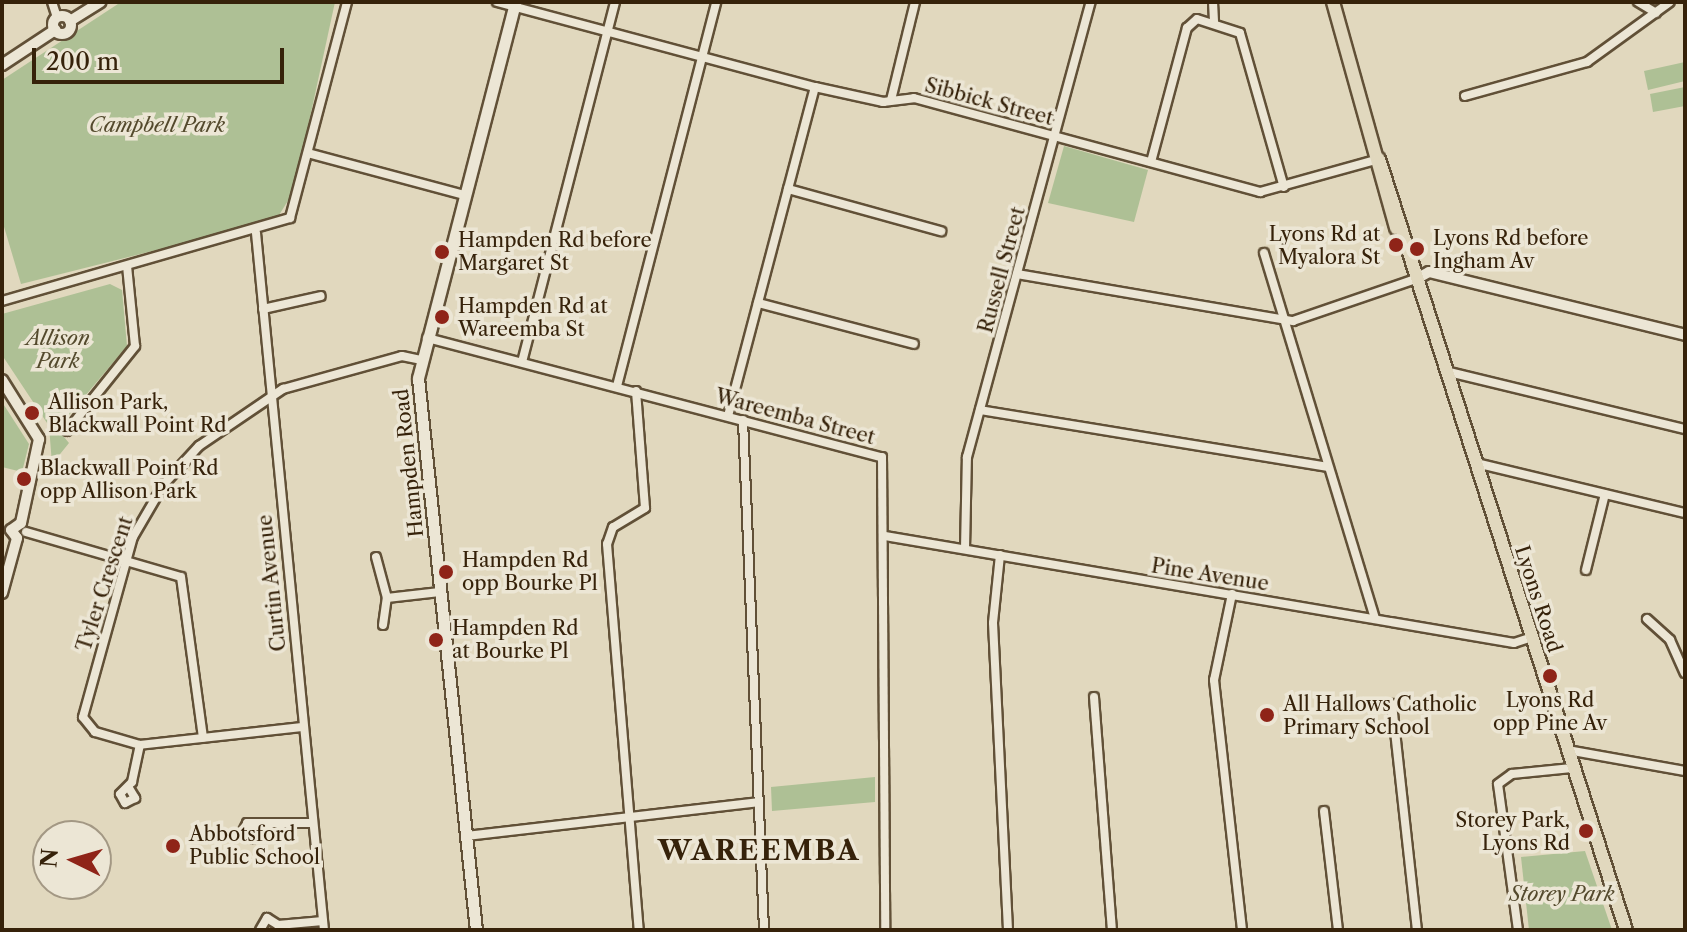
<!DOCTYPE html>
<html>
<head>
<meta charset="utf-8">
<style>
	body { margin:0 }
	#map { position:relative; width:1687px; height:932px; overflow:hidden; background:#e1d8be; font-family:"Libre Caslon Text",serif }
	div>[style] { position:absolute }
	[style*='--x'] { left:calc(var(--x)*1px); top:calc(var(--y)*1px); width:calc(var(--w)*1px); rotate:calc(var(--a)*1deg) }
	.green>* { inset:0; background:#aec095 }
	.roads { filter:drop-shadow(2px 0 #615037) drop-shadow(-2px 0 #615037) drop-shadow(0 2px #615037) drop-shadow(0 -2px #615037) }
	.minor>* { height:8px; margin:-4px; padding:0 4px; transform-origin:4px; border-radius:4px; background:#ece6d5 }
	.tertiary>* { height:10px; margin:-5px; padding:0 5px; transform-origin:5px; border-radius:5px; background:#ece6d5 }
	.tertiary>.ring { margin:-5px; padding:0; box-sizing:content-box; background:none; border:10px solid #ece6d5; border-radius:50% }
	.secondary>* { height:11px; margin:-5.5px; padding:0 5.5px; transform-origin:5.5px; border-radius:5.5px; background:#ece6d5 }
	.primary>* { height:12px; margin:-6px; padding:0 6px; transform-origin:6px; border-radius:6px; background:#e1d8be }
	.dots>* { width:22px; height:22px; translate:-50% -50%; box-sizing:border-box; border:4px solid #ece6d5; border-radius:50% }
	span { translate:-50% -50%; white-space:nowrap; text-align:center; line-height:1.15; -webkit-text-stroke:7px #ece6d5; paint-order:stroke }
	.street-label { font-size:20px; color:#36220a }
	.park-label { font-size:20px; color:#544a2d; font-style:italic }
	.poi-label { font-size:20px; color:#36220a }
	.right { translate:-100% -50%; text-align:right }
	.left { translate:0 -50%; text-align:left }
	.district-label { font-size:28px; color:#36220a; font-weight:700; letter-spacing:2px }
	.frame { position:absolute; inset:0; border:4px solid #36220a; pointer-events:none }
	.north { position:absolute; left:32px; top:820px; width:80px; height:80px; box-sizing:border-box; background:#ece6d5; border:2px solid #a39884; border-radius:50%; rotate:275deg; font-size:22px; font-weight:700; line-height:32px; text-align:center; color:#36220a }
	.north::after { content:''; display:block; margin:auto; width:28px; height:36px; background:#8f2418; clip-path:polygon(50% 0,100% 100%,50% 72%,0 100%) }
	.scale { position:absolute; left:32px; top:48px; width:252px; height:36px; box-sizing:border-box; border:4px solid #36220a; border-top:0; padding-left:10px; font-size:24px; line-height:28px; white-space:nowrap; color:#36220a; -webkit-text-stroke:6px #ece6d5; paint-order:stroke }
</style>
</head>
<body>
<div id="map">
	<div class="green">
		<i style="clip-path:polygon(121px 2px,335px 2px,294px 191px,276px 220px,21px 284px,2px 220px,2px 80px)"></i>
		<i style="clip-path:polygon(1685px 62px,1685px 81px,1648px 90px,1644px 71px)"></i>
		<i style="clip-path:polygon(1685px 87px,1685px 106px,1653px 112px,1650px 94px)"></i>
		<i style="clip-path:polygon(1064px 146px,1148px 170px,1134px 222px,1048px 203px)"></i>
		<i style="clip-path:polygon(110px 284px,122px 290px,127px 346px,64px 421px,59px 431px,69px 443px,52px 464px,49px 426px,2px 355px,2px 314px)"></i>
		<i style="clip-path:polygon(2px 402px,29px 444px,22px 472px,2px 467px)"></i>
		<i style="clip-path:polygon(875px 777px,875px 802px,772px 811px,771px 787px)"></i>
		<i style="clip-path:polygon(1585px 851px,1612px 930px,1529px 930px,1521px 857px)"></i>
	</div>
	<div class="roads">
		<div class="minor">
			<i style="--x:52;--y:2;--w:16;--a:72"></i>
			<i style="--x:497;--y:2;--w:329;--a:15"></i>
			<i style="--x:815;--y:87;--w:70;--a:12.4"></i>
			<i style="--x:883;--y:102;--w:31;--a:-7"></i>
			<i style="--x:914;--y:98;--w:359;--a:15.2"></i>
			<i style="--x:1260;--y:192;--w:123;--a:-15.5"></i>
			<i style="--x:1213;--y:2;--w:22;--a:87"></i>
			<i style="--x:1638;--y:2;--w:21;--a:31"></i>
			<i style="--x:1465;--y:96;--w:127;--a:-15.6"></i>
			<i style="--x:1587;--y:62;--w:102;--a:-35.9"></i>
			<i style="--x:891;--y:100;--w:101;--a:-76.2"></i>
			<i style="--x:311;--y:154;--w:158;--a:15"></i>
			<i style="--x:1151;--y:162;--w:139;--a:-75"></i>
			<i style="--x:1187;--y:28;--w:13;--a:-42"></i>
			<i style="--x:1197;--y:19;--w:45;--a:18"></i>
			<i style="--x:1240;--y:33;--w:160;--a:74.1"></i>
			<i style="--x:788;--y:189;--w:159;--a:15.4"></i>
			<i style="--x:256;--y:233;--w:700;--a:84.43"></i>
			<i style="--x:1264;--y:253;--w:382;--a:73.1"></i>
			<i style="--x:1017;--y:274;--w:280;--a:9.7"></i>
			<i style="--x:1293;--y:321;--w:130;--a:-18.9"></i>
			<i style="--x:2;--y:301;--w:300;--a:-16.1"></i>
			<i style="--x:290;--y:218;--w:223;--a:-75.2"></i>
			<i style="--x:758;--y:303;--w:161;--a:14.7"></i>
			<i style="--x:263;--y:309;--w:59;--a:-12.6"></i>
			<i style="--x:427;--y:338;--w:470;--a:14.7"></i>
			<i style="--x:882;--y:457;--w:473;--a:89.6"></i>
			<i style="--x:522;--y:362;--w:372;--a:-75.5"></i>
			<i style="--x:1445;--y:371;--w:247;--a:13.6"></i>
			<i style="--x:617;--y:386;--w:397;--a:-75.5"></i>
			<i style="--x:636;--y:391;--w:117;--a:85.6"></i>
			<i style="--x:645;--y:508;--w:37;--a:149"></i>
			<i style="--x:613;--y:527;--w:18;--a:109"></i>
			<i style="--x:607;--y:544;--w:387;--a:85.3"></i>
			<i style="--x:980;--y:410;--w:352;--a:9.3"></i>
			<i style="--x:728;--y:416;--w:340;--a:-75.2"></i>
			<i style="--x:743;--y:420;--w:510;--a:87.64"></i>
			<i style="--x:67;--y:431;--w:109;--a:-51.3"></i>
			<i style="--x:135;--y:346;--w:80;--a:-95.7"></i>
			<i style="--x:1476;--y:463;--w:215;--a:13.5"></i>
			<i style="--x:26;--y:532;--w:161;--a:16.2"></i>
			<i style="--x:181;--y:577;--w:162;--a:82.2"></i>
			<i style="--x:885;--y:536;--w:638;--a:9.65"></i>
			<i style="--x:1514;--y:643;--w:16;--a:-18"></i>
			<i style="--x:965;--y:549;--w:92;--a:-88.8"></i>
			<i style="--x:967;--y:457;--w:472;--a:-74.8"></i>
			<i style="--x:1000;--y:555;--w:68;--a:95.9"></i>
			<i style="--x:993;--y:623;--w:307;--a:87.2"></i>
			<i style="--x:376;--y:557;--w:42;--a:75"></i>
			<i style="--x:387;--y:598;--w:53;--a:-6.5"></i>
			<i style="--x:1586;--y:570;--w:78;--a:-76"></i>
			<i style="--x:1232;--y:594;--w:88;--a:101.8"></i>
			<i style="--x:1214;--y:680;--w:252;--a:83.6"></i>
			<i style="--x:1647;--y:619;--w:31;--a:42"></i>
			<i style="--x:1670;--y:640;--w:36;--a:66"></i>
			<i style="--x:383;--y:625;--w:27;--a:-82"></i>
			<i style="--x:1094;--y:697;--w:234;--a:85.6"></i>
			<i style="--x:1392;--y:704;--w:227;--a:83.7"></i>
			<i style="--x:302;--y:727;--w:163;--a:173.7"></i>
			<i style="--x:140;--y:745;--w:47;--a:-163.9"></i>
			<i style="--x:95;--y:732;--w:19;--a:-129"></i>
			<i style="--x:83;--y:717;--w:187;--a:-74.5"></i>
			<i style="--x:133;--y:537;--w:61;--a:-59.7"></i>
			<i style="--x:164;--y:484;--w:52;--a:-47.4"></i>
			<i style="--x:199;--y:446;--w:102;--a:-34.2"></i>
			<i style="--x:283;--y:389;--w:123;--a:-15.5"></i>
			<i style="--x:402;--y:356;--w:19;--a:12"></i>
			<i style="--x:1567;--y:750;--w:120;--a:10.1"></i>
			<i style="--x:129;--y:788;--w:12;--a:59"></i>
			<i style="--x:135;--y:798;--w:11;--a:153"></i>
			<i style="--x:125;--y:803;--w:10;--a:-119"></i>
			<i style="--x:120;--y:794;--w:17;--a:-45"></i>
			<i style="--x:132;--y:782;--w:38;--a:-78"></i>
			<i style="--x:1324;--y:811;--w:120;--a:83.3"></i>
			<i style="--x:257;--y:828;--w:11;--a:112"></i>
			<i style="--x:253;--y:838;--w:12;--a:-156"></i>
			<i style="--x:242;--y:833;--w:11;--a:-63"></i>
			<i style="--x:247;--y:823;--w:65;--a:0"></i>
			<i style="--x:466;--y:836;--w:294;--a:-6.6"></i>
			<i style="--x:260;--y:930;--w:14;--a:-60"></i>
			<i style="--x:267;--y:918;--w:13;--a:32"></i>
			<i style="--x:278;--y:925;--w:45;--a:-5.1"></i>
			<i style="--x:1518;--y:930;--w:147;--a:-97.8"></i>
			<i style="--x:1498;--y:784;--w:17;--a:-36"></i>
			<i style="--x:1512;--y:774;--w:60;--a:-5.7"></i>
		</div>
		<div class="tertiary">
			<i class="ring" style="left:53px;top:16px;width:8px;height:8px"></i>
			<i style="--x:70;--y:21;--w:36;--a:-32"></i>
			<i style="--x:2;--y:65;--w:64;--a:-33.4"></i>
			<i style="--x:1416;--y:279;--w:15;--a:-28"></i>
			<i style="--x:1429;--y:272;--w:264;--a:13.8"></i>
			<i style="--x:2;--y:380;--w:70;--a:57.9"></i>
			<i style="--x:39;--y:439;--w:86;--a:102.1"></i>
			<i style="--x:17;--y:538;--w:10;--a:-127"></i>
			<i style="--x:11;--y:530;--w:12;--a:-35"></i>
			<i style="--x:2;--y:593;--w:57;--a:-74.7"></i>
		</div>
		<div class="secondary">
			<i style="--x:476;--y:930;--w:555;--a:-96"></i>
			<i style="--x:418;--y:378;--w:388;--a:-75.5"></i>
		</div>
		<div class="primary">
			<i style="--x:1333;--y:2;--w:235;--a:74.4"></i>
			<i style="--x:1379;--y:159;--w:810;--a:72.24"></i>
		</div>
	</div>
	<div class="dots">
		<i style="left:1396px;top:245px;background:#8f2418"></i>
		<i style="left:1417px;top:249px;background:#8f2418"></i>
		<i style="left:442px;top:252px;background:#8f2418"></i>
		<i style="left:442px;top:317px;background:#8f2418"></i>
		<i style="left:32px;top:413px;background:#8f2418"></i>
		<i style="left:24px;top:479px;background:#8f2418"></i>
		<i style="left:446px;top:572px;background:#8f2418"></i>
		<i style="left:436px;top:640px;background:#8f2418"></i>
		<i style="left:1550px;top:676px;background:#8f2418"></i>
		<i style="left:1267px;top:715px;background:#8f2418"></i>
		<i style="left:1586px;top:831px;background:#8f2418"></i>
		<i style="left:173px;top:846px;background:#8f2418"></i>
	</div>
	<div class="street-label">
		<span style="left:989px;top:102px;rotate:15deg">Sibbick Street</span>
		<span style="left:1002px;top:270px;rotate:-75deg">Russell Street</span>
		<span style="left:795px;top:417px;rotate:15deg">Wareemba Street</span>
		<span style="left:409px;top:463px;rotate:-96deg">Hampden Road</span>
		<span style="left:1210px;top:575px;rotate:9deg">Pine Avenue</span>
		<span style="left:272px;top:583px;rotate:-96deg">Curtin Avenue</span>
		<span style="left:105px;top:584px;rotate:-72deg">Tyler Crescent</span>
		<span style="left:1538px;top:599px;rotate:72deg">Lyons Road</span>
	</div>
	<div class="park-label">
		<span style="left:157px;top:125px">Campbell Park</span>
		<span style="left:58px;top:350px">Allison<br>Park</span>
		<span style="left:1562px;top:894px">Storey Park</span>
	</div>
	<div class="poi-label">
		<span class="right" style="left:1380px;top:246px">Lyons Rd at<br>Myalora St</span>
		<span class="left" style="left:1433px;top:250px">Lyons Rd before<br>Ingham Av</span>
		<span class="left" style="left:458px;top:252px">Hampden Rd before<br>Margaret St</span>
		<span class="left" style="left:458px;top:318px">Hampden Rd at<br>Wareemba St</span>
		<span class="left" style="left:48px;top:414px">Allison Park,<br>Blackwall Point Rd</span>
		<span class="left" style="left:40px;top:480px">Blackwall Point Rd<br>opp Allison Park</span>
		<span class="left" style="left:462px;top:572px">Hampden Rd<br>opp Bourke Pl</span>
		<span class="left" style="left:452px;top:640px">Hampden Rd<br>at Bourke Pl</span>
		<span style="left:1550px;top:712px">Lyons Rd<br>opp Pine Av</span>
		<span class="left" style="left:1283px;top:716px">All Hallows Catholic<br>Primary School</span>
		<span class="right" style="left:1570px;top:832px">Storey Park,<br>Lyons Rd</span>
		<span class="left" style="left:189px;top:846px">Abbotsford<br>Public School</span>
	</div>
	<div class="district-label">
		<span style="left:759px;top:850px">WAREEMBA</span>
	</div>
	<div class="frame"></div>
	<div class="north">N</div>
	<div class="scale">200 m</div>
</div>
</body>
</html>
